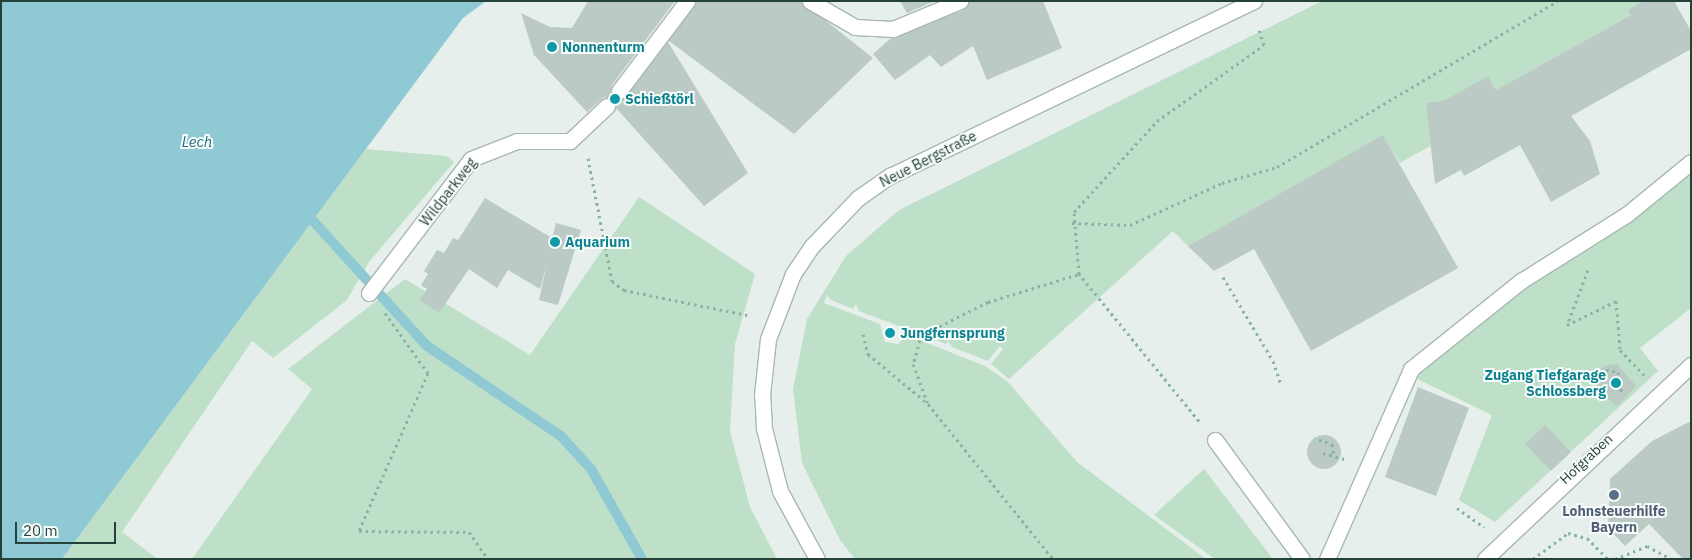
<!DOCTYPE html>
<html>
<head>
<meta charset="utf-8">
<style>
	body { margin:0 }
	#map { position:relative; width:1692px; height:560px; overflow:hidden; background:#e6efeb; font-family:"IBM Plex Sans",sans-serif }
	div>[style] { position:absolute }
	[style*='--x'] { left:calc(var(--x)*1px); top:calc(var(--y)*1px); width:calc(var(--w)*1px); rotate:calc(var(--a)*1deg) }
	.green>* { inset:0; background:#bfe0c8 }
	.water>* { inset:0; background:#8ec9d4 }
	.stream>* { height:10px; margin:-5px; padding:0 5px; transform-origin:5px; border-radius:5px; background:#8ec9d4 }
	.building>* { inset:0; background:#bbcac4 }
	.round { border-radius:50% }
	.path>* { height:3px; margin-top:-1.5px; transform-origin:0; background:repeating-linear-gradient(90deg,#86b3a5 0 2.5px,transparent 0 6.5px) }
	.roads { filter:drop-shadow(1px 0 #a8b8b2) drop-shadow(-1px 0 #a8b8b2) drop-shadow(0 1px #a8b8b2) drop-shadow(0 -1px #a8b8b2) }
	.service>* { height:15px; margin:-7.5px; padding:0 7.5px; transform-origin:7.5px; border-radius:7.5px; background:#fff }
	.minor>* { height:15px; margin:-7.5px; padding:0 7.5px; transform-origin:7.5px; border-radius:7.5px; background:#fff }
	.secondary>* { height:15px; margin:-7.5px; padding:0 7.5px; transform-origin:7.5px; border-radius:7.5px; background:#fff }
	.dots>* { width:14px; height:14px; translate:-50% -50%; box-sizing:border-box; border:2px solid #f7fbf9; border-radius:50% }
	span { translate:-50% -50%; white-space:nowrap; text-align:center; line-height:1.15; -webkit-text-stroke:4px #f7fbf9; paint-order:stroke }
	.culture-label { font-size:14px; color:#0d838f; font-weight:700 }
	.left { translate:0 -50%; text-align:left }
	.right { translate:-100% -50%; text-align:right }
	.street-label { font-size:14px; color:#24423a }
	.service-label { font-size:14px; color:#4e5e75; font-weight:700 }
	.water-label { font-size:15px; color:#1c6f80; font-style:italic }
	.frame { position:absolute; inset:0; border:2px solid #24423a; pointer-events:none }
	.scale { position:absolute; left:15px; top:522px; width:101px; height:22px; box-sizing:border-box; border:2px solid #24423a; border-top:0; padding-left:6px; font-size:15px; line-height:18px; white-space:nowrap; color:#24423a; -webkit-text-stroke:4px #f7fbf9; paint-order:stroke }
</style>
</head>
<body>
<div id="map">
	<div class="green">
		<i style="clip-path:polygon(1322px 1px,1643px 1px,1629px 10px,1631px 15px,1496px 90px,1488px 76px,1443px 101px,1443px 139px,1400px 163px,1383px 136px,1188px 246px,1173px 231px,1009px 379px,991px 364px,1003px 349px,1000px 346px,988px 361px,952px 347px,948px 341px,946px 344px,859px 311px,856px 304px,853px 309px,831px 300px,827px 295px,824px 303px,880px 324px,885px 342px,898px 344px,907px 335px,985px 366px,1007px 381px,1077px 462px,1206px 559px,855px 559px,840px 540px,802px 463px,793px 389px,807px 319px,846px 256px,899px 210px)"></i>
		<i style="clip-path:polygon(366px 149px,447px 156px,454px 162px,369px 262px,347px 300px,273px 358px,252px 341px,122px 532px,158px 559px,62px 559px)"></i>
		<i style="clip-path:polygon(1691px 168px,1691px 308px,1640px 348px,1658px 371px,1495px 522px,1459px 500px,1492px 415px,1411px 376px,1520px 286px)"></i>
		<i style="clip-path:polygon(639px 197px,755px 274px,735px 344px,730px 431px,750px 507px,777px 559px,192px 559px,312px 389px,288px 369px,405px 279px,530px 355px)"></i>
		<i style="clip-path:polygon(1204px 469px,1273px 559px,1215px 559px,1154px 515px)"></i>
	</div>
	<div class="water">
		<i style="clip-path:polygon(1px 1px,486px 1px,463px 18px,62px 559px,1px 559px)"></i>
	</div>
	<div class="stream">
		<i style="--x:305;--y:212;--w:181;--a:47.7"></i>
		<i style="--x:427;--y:346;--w:161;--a:33.9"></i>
		<i style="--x:561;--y:436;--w:45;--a:47.7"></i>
		<i style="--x:591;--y:469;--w:103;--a:60.5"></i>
	</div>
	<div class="building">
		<i style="clip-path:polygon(588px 1px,675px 1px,612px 85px,610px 94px,617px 100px,626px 97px,668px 42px,748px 173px,704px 206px,616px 108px,613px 99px,604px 97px,587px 112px,534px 55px,521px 13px,550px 27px,572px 28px)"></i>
		<i style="clip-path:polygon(696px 1px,801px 1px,873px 58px,794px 134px,669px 41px)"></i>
		<i style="clip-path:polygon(900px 1px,935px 1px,907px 13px)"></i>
		<i style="clip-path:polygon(969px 1px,1043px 1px,1062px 48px,987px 80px,973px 46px,941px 67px,930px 55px,895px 80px,873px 54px,891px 38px,964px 10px)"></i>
		<i style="clip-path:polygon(1643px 1px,1674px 1px,1691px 31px,1691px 49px,1571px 116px,1590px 141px,1600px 174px,1551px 202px,1520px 145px,1464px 176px,1461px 170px,1435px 184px,1426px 103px,1443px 101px,1488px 76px,1496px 90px,1631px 15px,1628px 10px)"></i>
		<i style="clip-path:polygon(1383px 135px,1458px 268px,1311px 351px,1254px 249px,1214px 271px,1188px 246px)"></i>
		<i style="clip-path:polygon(485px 198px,552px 238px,556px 223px,581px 230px,558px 305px,539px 300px,547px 263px,540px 289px,508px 270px,497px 288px,469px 269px,439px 313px,420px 300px,427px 289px,421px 285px,428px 274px,424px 271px,437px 250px,444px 253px,453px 238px,458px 240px)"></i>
		<i style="clip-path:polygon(1617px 364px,1636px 386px,1617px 406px,1599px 392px,1596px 378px,1603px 366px)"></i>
		<i style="clip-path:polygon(1418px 387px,1469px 408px,1436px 496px,1385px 477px)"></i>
		<i style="clip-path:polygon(1691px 421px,1691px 559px,1683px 559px,1649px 524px,1625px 546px,1608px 528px,1610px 479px,1652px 441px)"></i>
		<i style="clip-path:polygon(1545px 425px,1571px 452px,1551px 471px,1525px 444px)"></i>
		<i class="round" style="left:1307px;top:435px;width:34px;height:34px"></i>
	</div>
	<div class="path">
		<i style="--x:588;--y:158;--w:125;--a:79"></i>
		<i style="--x:612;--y:281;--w:15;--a:37"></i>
		<i style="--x:624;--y:290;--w:126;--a:11.5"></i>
		<i style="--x:1072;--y:223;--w:58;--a:2"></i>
		<i style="--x:1130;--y:225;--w:101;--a:-24.5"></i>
		<i style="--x:1222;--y:183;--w:57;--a:-16.2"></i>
		<i style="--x:1277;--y:167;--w:326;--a:-30.6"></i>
		<i style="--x:1588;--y:270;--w:59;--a:110.9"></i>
		<i style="--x:1567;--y:325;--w:55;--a:-26.1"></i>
		<i style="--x:1616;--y:301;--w:49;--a:85.3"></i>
		<i style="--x:1620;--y:350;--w:36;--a:46"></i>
		<i style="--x:1223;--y:277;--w:98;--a:59.2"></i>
		<i style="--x:1273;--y:361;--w:24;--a:71"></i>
		<i style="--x:385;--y:313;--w:74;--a:54.4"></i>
		<i style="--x:428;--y:373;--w:172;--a:113.6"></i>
		<i style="--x:359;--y:531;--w:110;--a:0.5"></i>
		<i style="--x:469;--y:532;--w:33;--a:55"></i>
		<i style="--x:863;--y:334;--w:21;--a:76"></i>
		<i style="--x:868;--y:354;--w:75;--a:39.6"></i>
		<i style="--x:922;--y:335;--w:74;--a:-26.6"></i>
		<i style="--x:988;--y:302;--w:95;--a:-17.1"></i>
		<i style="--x:920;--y:340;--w:25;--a:106"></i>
		<i style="--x:913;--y:364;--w:43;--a:69.4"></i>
		<i style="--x:928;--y:404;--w:199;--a:51.1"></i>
		<i style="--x:1606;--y:370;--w:12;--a:9"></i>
		<i style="--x:1618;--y:372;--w:16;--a:86"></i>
		<i style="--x:1610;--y:381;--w:19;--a:39"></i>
		<i style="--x:1199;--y:421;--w:190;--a:-129.2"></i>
		<i style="--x:1079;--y:274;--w:62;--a:-94.6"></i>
		<i style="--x:1074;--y:212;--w:123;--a:-47.6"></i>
		<i style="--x:1157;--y:121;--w:131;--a:-35.4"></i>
		<i style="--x:1264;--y:45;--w:19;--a:-108"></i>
		<i style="--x:1319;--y:440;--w:14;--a:17"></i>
		<i style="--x:1332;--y:444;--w:12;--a:81"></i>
		<i style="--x:1323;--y:453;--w:22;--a:16"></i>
		<i style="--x:1457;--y:508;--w:33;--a:35"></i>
		<i style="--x:1533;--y:559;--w:44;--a:-36.6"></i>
		<i style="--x:1568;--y:533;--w:20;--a:15"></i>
		<i style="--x:1587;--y:538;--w:30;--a:45"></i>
		<i style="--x:1615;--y:559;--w:35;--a:-22"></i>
		<i style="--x:1647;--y:546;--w:27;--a:28"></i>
	</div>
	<div class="roads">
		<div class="service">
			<i style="--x:810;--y:1;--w:52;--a:30"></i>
			<i style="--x:855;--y:27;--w:38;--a:3"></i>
			<i style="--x:893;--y:29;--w:73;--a:-22.7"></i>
			<i style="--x:619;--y:91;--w:113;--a:-52.9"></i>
			<i style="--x:369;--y:293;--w:168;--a:-52.7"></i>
			<i style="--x:471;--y:159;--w:49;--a:-21.4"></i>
			<i style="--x:517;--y:141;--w:53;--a:0"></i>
			<i style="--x:570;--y:141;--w:51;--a:-43.4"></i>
			<i style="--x:1215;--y:440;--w:147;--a:53.8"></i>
			<i style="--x:1327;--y:559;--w:208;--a:-66.1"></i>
			<i style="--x:1411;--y:369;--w:141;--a:-38.7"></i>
			<i style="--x:1521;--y:281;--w:124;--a:-32.2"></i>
			<i style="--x:1626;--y:215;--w:84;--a:-39.2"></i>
		</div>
		<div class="minor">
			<i style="--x:1485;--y:559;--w:283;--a:-43.3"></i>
		</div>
		<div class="secondary">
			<i style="--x:817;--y:559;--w:77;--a:-118.6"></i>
			<i style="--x:780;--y:491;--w:65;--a:-104.3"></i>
			<i style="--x:764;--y:428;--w:33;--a:-93"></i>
			<i style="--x:762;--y:395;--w:56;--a:-83.9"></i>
			<i style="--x:768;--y:339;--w:70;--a:-69"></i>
			<i style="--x:793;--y:274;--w:34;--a:-56"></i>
			<i style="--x:812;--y:246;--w:66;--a:-46.2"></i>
			<i style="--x:858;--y:198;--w:39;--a:-35"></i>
			<i style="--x:890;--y:176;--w:404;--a:-25.7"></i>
		</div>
	</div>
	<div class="dots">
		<i style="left:552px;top:47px;background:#0f9aa8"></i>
		<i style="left:615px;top:99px;background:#0f9aa8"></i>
		<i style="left:555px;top:242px;background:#0f9aa8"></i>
		<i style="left:890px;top:333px;background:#0f9aa8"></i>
		<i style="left:1616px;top:383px;background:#0f9aa8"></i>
		<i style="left:1614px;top:495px;background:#5c6f8a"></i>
	</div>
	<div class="culture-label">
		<span class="left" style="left:562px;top:47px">Nonnenturm</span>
		<span class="left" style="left:625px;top:99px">Schießtörl</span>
		<span class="left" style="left:565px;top:242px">Aquarium</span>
		<span class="left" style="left:900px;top:333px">Jungfernsprung</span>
		<span class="right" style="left:1606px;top:383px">Zugang Tiefgarage<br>Schlossberg</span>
	</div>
	<div class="street-label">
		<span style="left:928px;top:159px;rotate:-27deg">Neue Bergstraße</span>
		<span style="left:448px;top:192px;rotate:-52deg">Wildparkweg</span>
		<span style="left:1586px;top:459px;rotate:-43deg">Hofgraben</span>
	</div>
	<div class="service-label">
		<span style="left:1614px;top:519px">Lohnsteuerhilfe<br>Bayern</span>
	</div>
	<div class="water-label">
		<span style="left:197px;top:142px">Lech</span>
	</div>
	<div class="frame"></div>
	<div class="scale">20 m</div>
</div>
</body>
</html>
